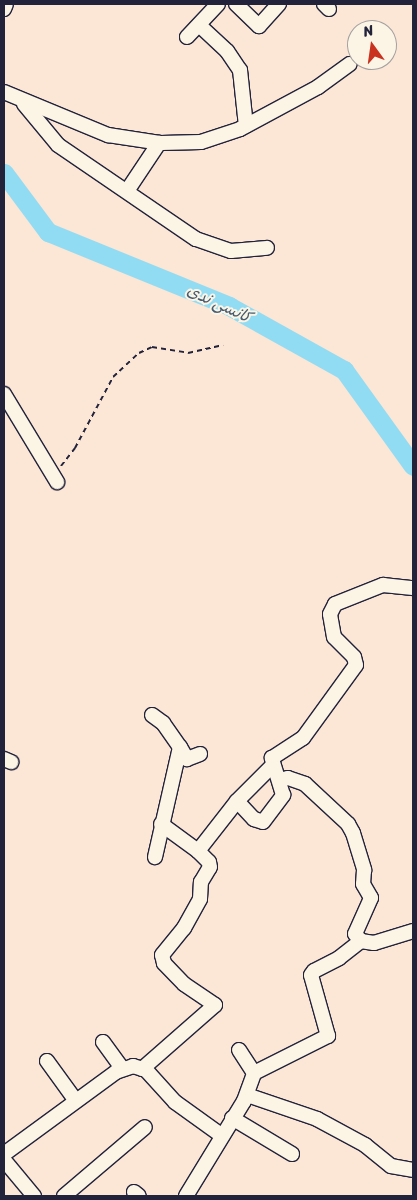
<!DOCTYPE html>
<html>
<head>
<meta charset="utf-8">
<style>
	body { margin:0 }
	#map { position:relative; width:417px; height:1200px; overflow:hidden; background:#fce6d5; font-family:Sriracha,"Playpen Sans Arabic",sans-serif }
	div>[style] { position:absolute }
	[style*='--x'] { left:calc(var(--x)*1px); top:calc(var(--y)*1px); width:calc(var(--w)*1px); rotate:calc(var(--a)*1deg) }
	.river>* { height:19px; margin:-9.5px; padding:0 9.5px; transform-origin:9.5px; border-radius:9.5px; background:#92dcf3 }
	.path>* { height:2px; margin-top:-1px; transform-origin:0; background:repeating-linear-gradient(90deg,#22223b 0 5px,transparent 0 9px) }
	.roads { filter:drop-shadow(1px 0 #22223b) drop-shadow(-1px 0 #22223b) drop-shadow(0 1px #22223b) drop-shadow(0 -1px #22223b) }
	.minor>* { height:14px; margin:-7px; padding:0 7px; transform-origin:7px; border-radius:7px; background:#fcf5e5 }
	span { translate:-50% -50%; white-space:nowrap; text-align:center; line-height:1.15; -webkit-text-stroke:4px #fcf5e5; paint-order:stroke }
	.water-label { font-size:16px; color:#445a72; font-style:italic }
	.frame { position:absolute; inset:0; border:5px solid #22223b; pointer-events:none }
	.north { position:absolute; left:347px; top:20px; width:50px; height:50px; box-sizing:border-box; background:#fcf5e5; border:1px solid #a5a1a1; border-radius:50%; rotate:346deg; font-size:14px; font-weight:700; line-height:20px; text-align:center; color:#22223b }
	.north::after { content:''; display:block; margin:auto; width:18px; height:22px; background:#c8321e; clip-path:polygon(50% 0,100% 100%,50% 72%,0 100%) }
</style>
</head>
<body>
<div id="map">
	<div class="river">
		<i style="--x:4;--y:173;--w:74;--a:53.3"></i>
		<i style="--x:48;--y:232;--w:196;--a:22.2"></i>
		<i style="--x:229;--y:306;--w:132;--a:29.1"></i>
		<i style="--x:344;--y:370;--w:118;--a:54.3"></i>
	</div>
	<div class="path">
		<i style="--x:61;--y:466;--w:23;--a:-52"></i>
		<i style="--x:75;--y:448;--w:81;--a:-61.8"></i>
		<i style="--x:113;--y:377;--w:35;--a:-43"></i>
		<i style="--x:139;--y:353;--w:14;--a:-25"></i>
		<i style="--x:152;--y:347;--w:36;--a:9"></i>
		<i style="--x:188;--y:353;--w:36;--a:-13"></i>
	</div>
	<div class="roads">
		<div class="minor">
			<i style="--x:236;--y:4;--w:32;--a:44"></i>
			<i style="--x:259;--y:26;--w:30;--a:-48"></i>
			<i style="--x:324;--y:4;--w:7;--a:45"></i>
			<i style="--x:4;--y:9;--w:5;--a:-68"></i>
			<i style="--x:199;--y:25;--w:38;--a:43"></i>
			<i style="--x:227;--y:51;--w:23;--a:56"></i>
			<i style="--x:240;--y:70;--w:56;--a:83.9"></i>
			<i style="--x:187;--y:37;--w:45;--a:-46.8"></i>
			<i style="--x:4;--y:92;--w:113;--a:22.5"></i>
			<i style="--x:108;--y:135;--w:54;--a:8.6"></i>
			<i style="--x:161;--y:143;--w:40;--a:-1.4"></i>
			<i style="--x:201;--y:142;--w:41;--a:-18.4"></i>
			<i style="--x:240;--y:129;--w:89;--a:-28.3"></i>
			<i style="--x:318;--y:87;--w:39;--a:-36"></i>
			<i style="--x:24;--y:104;--w:53;--a:50.3"></i>
			<i style="--x:58;--y:145;--w:167;--a:34.3"></i>
			<i style="--x:196;--y:239;--w:37;--a:19"></i>
			<i style="--x:231;--y:251;--w:36;--a:-5"></i>
			<i style="--x:127;--y:191;--w:58;--a:-56.3"></i>
			<i style="--x:4;--y:394;--w:103;--a:58.9"></i>
			<i style="--x:152;--y:715;--w:14;--a:36"></i>
			<i style="--x:163;--y:723;--w:29;--a:55"></i>
			<i style="--x:180;--y:747;--w:113;--a:102.8"></i>
			<i style="--x:180;--y:747;--w:14;--a:60"></i>
			<i style="--x:187;--y:759;--w:14;--a:-21"></i>
			<i style="--x:4;--y:759;--w:8;--a:23"></i>
			<i style="--x:279;--y:780;--w:9;--a:-13"></i>
			<i style="--x:288;--y:778;--w:18;--a:19"></i>
			<i style="--x:305;--y:784;--w:59;--a:42.9"></i>
			<i style="--x:348;--y:824;--w:10;--a:61"></i>
			<i style="--x:353;--y:833;--w:39;--a:73"></i>
			<i style="--x:364;--y:870;--w:14;--a:94"></i>
			<i style="--x:363;--y:884;--w:16;--a:60"></i>
			<i style="--x:371;--y:898;--w:39;--a:114"></i>
			<i style="--x:355;--y:934;--w:9;--a:49"></i>
			<i style="--x:237;--y:801;--w:25;--a:47"></i>
			<i style="--x:254;--y:819;--w:9;--a:18"></i>
			<i style="--x:263;--y:822;--w:34;--a:-53"></i>
			<i style="--x:283;--y:795;--w:39;--a:-107"></i>
			<i style="--x:272;--y:758;--w:37;--a:-33"></i>
			<i style="--x:303;--y:738;--w:90;--a:-54"></i>
			<i style="--x:356;--y:665;--w:8;--a:-104"></i>
			<i style="--x:354;--y:657;--w:28;--a:-135"></i>
			<i style="--x:334;--y:637;--w:23;--a:-100"></i>
			<i style="--x:330;--y:614;--w:11;--a:-63"></i>
			<i style="--x:335;--y:604;--w:52;--a:-21.6"></i>
			<i style="--x:383;--y:585;--w:30;--a:6"></i>
			<i style="--x:161;--y:824;--w:46;--a:36.1"></i>
			<i style="--x:103;--y:1042;--w:32;--a:54"></i>
			<i style="--x:239;--y:1050;--w:27;--a:57"></i>
			<i style="--x:47;--y:1061;--w:49;--a:54.1"></i>
			<i style="--x:142;--y:1069;--w:97;--a:-41.2"></i>
			<i style="--x:215;--y:1005;--w:37;--a:-146"></i>
			<i style="--x:184;--y:984;--w:29;--a:-134"></i>
			<i style="--x:164;--y:963;--w:8;--a:-104"></i>
			<i style="--x:162;--y:955;--w:35;--a:-51"></i>
			<i style="--x:184;--y:928;--w:33;--a:-61"></i>
			<i style="--x:200;--y:899;--w:17;--a:-87"></i>
			<i style="--x:201;--y:882;--w:17;--a:-59"></i>
			<i style="--x:210;--y:867;--w:5;--a:-101"></i>
			<i style="--x:209;--y:862;--w:16;--a:-135"></i>
			<i style="--x:198;--y:851;--w:63;--a:-52"></i>
			<i style="--x:237;--y:801;--w:49;--a:-45"></i>
			<i style="--x:247;--y:1095;--w:74;--a:18.9"></i>
			<i style="--x:317;--y:1119;--w:55;--a:28.4"></i>
			<i style="--x:365;--y:1145;--w:33;--a:39"></i>
			<i style="--x:391;--y:1166;--w:22;--a:10"></i>
			<i style="--x:232;--y:1118;--w:70;--a:31"></i>
			<i style="--x:4;--y:1154;--w:139;--a:-36.2"></i>
			<i style="--x:116;--y:1072;--w:18;--a:-19"></i>
			<i style="--x:133;--y:1066;--w:14;--a:17"></i>
			<i style="--x:146;--y:1070;--w:43;--a:47.8"></i>
			<i style="--x:175;--y:1102;--w:57;--a:35.7"></i>
			<i style="--x:4;--y:1160;--w:47;--a:50.2"></i>
			<i style="--x:134;--y:1192;--w:6;--a:39"></i>
			<i style="--x:64;--y:1196;--w:106;--a:-40.4"></i>
			<i style="--x:186;--y:1196;--w:111;--a:-58.6"></i>
			<i style="--x:244;--y:1101;--w:30;--a:-70"></i>
			<i style="--x:254;--y:1073;--w:83;--a:-26.6"></i>
			<i style="--x:328;--y:1036;--w:63;--a:-105.6"></i>
			<i style="--x:311;--y:975;--w:5;--a:-53"></i>
			<i style="--x:314;--y:971;--w:28;--a:-27"></i>
			<i style="--x:339;--y:958;--w:28;--a:-38"></i>
			<i style="--x:361;--y:941;--w:13;--a:9"></i>
			<i style="--x:374;--y:943;--w:41;--a:-17.1"></i>
		</div>
	</div>
	<div class="water-label">
		<span style="left:219px;top:304px;rotate:25deg">کانسی ندی</span>
	</div>
	<div class="frame"></div>
	<div class="north">N</div>
</div>
</body>
</html>
